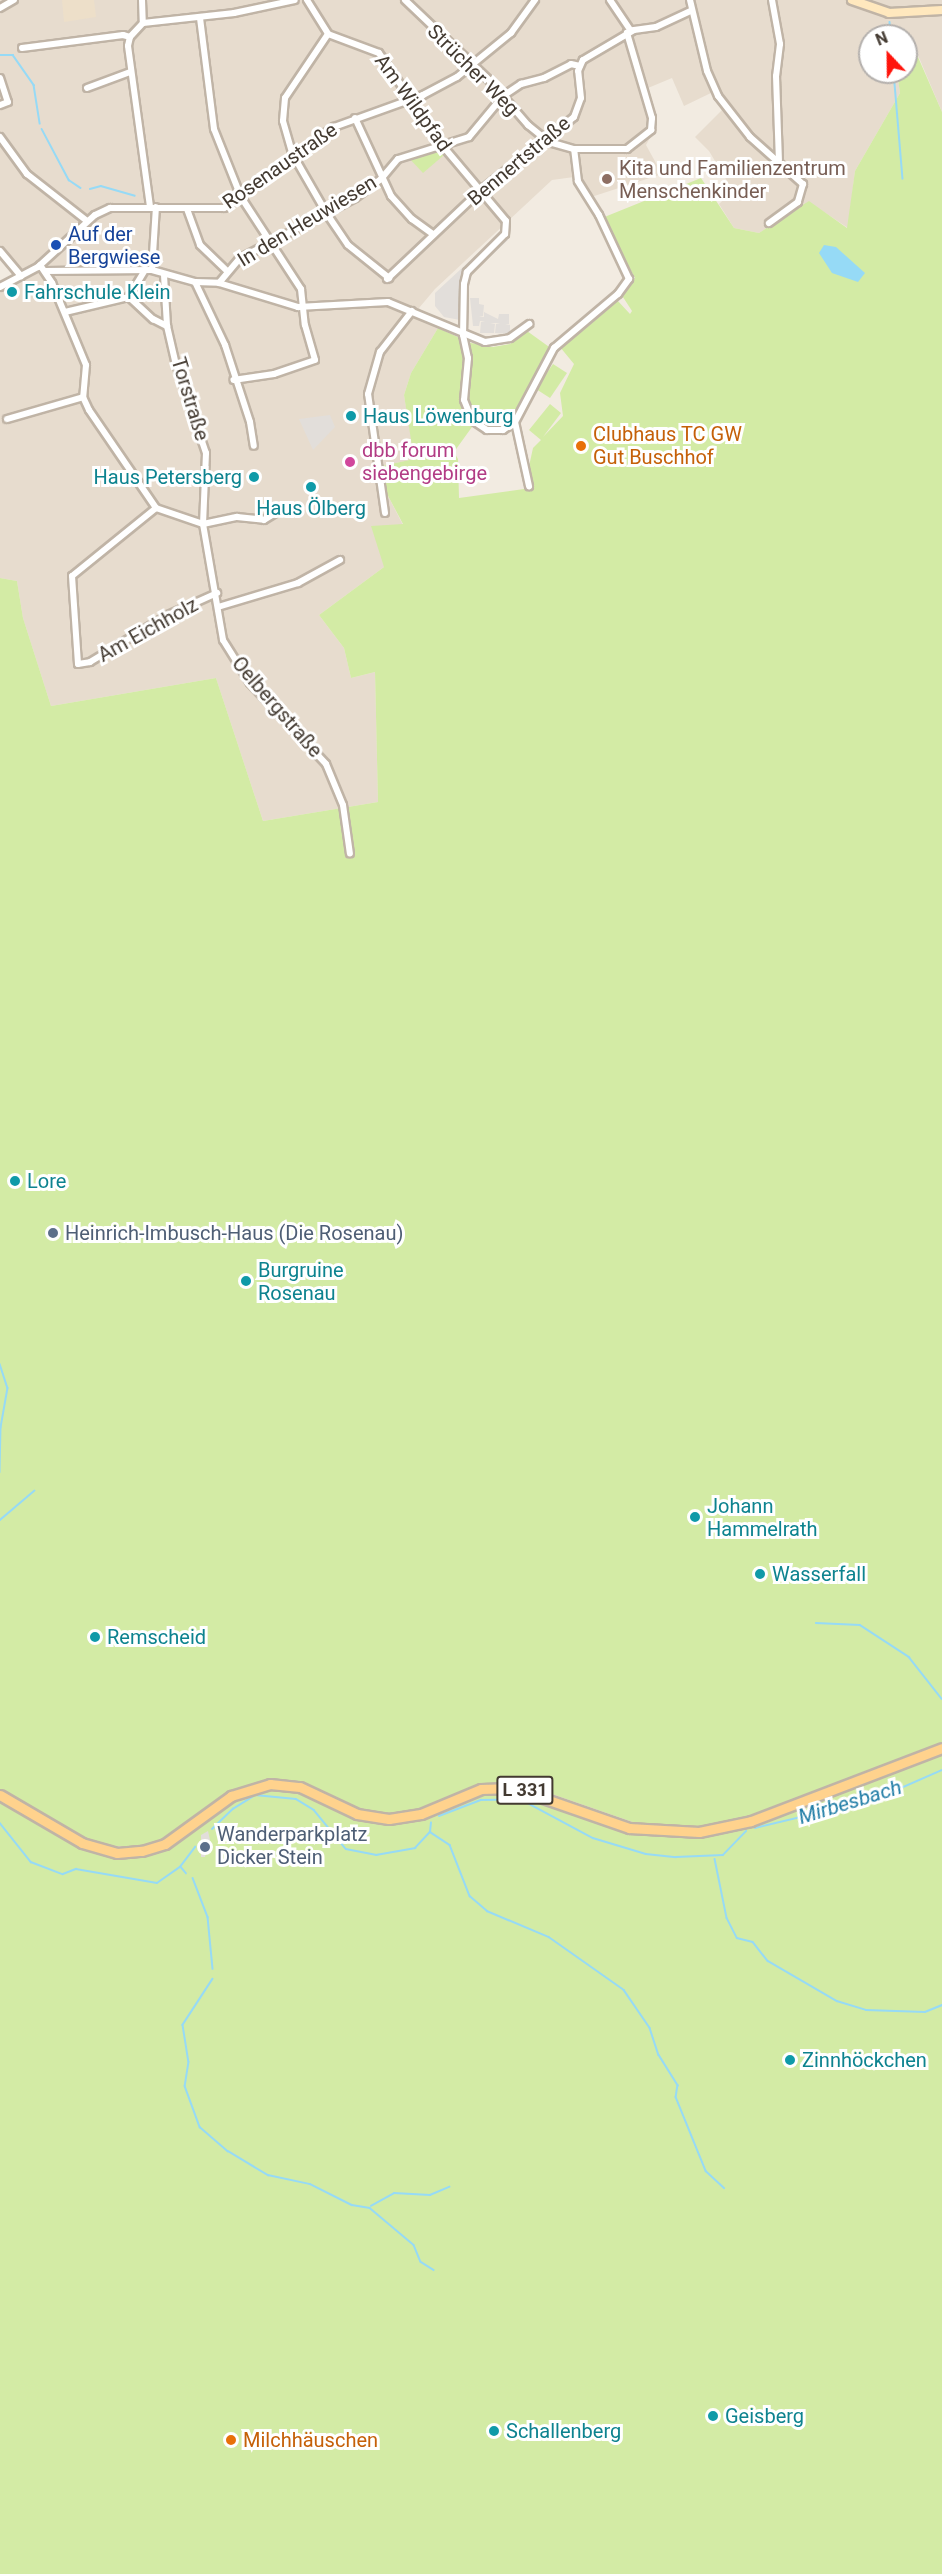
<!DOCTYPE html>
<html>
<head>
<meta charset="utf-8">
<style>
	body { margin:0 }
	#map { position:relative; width:942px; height:2574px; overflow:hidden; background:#f2ebe1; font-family:Roboto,sans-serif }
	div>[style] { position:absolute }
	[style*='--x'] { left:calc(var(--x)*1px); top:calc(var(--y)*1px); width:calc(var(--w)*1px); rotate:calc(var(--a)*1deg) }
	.residential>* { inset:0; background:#e7dcce }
	.education>* { inset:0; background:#eddfc9 }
	.green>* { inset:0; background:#d3eba5 }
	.parking>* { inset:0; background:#e2deda }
	.water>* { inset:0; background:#96daf6 }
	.stream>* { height:1.5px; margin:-0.75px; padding:0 0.75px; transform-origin:0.75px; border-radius:0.75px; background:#96daf6 }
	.roads { filter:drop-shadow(2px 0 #c0b4a6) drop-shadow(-2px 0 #c0b4a6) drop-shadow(0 2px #c0b4a6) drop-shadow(0 -2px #c0b4a6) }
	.minor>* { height:6px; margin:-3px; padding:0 3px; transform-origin:3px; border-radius:3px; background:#fff }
	.secondary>* { height:8px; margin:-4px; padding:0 4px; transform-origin:4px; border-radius:4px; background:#ffe8be }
	.primary>* { height:9px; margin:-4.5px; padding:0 4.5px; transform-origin:4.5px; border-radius:4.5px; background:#ffd28d }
	.dots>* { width:16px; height:16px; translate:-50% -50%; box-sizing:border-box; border:3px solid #fff; border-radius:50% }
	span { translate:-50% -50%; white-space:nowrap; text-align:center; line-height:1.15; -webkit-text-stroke:6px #fff; paint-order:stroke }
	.shield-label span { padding:2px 4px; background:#fff; border:2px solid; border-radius:4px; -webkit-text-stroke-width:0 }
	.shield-label { font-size:18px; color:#433a31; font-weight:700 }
	.street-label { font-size:20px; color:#433a31 }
	.education-label { font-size:20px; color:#785e54 }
	.left { translate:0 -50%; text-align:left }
	.transit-label { font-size:20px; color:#164399 }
	.culture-label { font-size:20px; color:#0d838f }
	.right { translate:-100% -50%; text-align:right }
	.food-label { font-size:20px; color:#c56008 }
	.hotel-label { font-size:20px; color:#b23c85 }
	.service-label { font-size:20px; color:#4e5e75 }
	.water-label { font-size:21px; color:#217da6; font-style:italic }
	.north { position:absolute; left:858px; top:24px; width:60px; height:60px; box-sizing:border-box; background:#fff; border:2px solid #b4b0ad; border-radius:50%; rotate:338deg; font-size:16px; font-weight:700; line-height:24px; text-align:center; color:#433a31 }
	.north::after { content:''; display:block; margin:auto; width:21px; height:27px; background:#ff140b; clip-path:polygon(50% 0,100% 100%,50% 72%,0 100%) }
</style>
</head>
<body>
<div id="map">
	<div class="residential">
		<i style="clip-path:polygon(0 0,942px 0,942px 112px,912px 41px,906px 42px,906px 36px,870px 36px,870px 72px,897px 72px,900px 93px,855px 171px,848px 228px,809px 202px,759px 233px,734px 228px,719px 204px,733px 191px,709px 151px,695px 137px,723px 109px,713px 92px,684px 106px,672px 78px,648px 88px,657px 125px,646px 145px,662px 174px,585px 199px,574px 177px,552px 180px,435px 289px,419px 308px,438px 328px,411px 373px,404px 395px,415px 459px,382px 466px,387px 494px,403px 525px,384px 567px,319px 615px,344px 648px,351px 678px,375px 672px,378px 802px,263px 821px,216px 678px,51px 706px,23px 618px,17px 581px,0 578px,0 282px,22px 271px,0 245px)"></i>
	</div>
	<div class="education">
		<i style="clip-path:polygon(62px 0,94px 0,96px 17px,64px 22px)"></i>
	</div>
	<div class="green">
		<i style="clip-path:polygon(911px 41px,942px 112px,942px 1743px,737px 1821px,713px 1826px,644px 1826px,523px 1784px,491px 1783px,467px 1789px,423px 1809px,398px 1815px,372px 1813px,295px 1782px,265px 1780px,223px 1796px,162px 1842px,140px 1848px,95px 1844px,0 1790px,0 578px,17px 581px,23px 618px,51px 706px,216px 678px,263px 821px,378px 802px,375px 672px,351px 678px,344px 648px,319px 615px,384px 567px,371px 526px,403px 524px,387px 494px,382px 466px,414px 459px,404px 395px,411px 373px,438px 328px,471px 343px,493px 347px,510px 344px,527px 331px,552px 349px,509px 423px,499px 427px,472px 427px,454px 452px,458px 459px,459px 498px,524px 489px,533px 448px,541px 440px,529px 430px,550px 404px,561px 413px,543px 437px,563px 416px,560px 393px,574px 364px,560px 347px,617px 300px,630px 314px,632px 311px,621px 294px,635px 278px,602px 218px,701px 178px,734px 228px,759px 233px,809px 201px,847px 228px,855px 171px,900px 93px,897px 72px,906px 72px,906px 42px)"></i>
		<i style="clip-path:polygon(439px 149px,444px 155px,423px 173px,407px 156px)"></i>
		<i style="clip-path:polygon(553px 364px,567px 373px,550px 398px,536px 389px)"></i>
		<i style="clip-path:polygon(942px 1751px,942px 2574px,0 2574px,0 1799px,75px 1843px,111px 1856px,164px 1849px,246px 1794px,285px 1788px,305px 1793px,360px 1820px,388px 1823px,419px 1818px,478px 1793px,517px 1793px,630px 1832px,685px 1837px,759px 1822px)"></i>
	</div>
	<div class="parking">
		<i style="clip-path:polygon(501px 232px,508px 240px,462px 283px,460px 320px,444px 317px,435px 306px,435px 293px)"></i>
		<i style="clip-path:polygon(470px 298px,479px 298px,479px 304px,484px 305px,483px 316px,479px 317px,484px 317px,484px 312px,498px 319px,499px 314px,509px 314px,509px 324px,505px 324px,510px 325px,510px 334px,495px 333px,496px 324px,500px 323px,490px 323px,495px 324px,494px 333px,480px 333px,481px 322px,485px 321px,480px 321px,479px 326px,473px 326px)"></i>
		<i style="clip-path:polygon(330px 415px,335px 427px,313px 450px,299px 419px)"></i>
		<i style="clip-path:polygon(208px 1831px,210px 1840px,205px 1857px,201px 1857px,201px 1835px)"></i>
	</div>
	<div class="water">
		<i style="clip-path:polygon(824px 245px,836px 247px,865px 273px,858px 282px,832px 273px,819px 253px)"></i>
	</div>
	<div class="stream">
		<i style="--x:890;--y:22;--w:14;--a:86"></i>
		<i style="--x:0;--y:55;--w:13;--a:0"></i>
		<i style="--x:13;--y:55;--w:37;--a:55"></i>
		<i style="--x:34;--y:85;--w:39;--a:81"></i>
		<i style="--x:894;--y:72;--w:107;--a:85.2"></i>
		<i style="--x:42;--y:129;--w:58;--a:62.1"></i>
		<i style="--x:69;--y:180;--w:14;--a:34"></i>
		<i style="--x:90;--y:189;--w:11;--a:-15"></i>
		<i style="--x:101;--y:186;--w:35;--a:16"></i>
		<i style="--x:0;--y:1364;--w:25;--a:72"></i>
		<i style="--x:8;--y:1388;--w:40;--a:100"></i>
		<i style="--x:1;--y:1427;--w:45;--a:91.3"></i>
		<i style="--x:0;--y:1520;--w:45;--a:-40.5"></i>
		<i style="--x:816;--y:1623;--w:44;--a:2.6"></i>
		<i style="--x:860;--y:1625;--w:59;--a:33.1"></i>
		<i style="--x:909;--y:1657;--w:53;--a:51.8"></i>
		<i style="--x:439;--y:1816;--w:45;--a:-20.9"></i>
		<i style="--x:481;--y:1800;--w:39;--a:-1"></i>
		<i style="--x:520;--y:1799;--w:83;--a:28.1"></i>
		<i style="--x:593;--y:1838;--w:55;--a:16.8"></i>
		<i style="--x:646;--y:1854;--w:30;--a:6"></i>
		<i style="--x:676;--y:1857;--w:47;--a:-2.4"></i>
		<i style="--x:723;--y:1855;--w:33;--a:-46"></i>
		<i style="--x:0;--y:1823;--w:50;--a:51.5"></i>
		<i style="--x:31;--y:1862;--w:34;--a:21"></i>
		<i style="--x:63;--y:1874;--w:14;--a:-21"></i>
		<i style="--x:76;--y:1869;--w:82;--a:9.8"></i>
		<i style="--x:157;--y:1883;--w:28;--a:-35"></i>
		<i style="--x:180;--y:1867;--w:25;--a:-53"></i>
		<i style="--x:755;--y:1828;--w:124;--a:-13.5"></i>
		<i style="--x:876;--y:1799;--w:72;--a:-23.7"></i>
		<i style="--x:212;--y:1829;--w:29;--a:-44"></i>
		<i style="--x:233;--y:1809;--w:26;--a:-32"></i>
		<i style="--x:255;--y:1795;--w:41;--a:5.6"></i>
		<i style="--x:296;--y:1799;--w:21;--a:31"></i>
		<i style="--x:314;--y:1810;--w:50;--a:50.6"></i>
		<i style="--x:346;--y:1849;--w:31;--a:11"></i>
		<i style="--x:376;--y:1855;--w:40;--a:-10"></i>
		<i style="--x:415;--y:1848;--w:22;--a:-47"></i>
		<i style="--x:430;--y:1832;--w:9;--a:-84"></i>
		<i style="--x:430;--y:1832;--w:24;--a:33"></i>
		<i style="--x:450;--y:1845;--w:55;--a:68.6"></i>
		<i style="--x:470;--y:1896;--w:23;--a:41"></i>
		<i style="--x:487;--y:1911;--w:67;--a:22.8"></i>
		<i style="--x:549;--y:1937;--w:92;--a:35.2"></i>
		<i style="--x:624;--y:1990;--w:46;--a:55.6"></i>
		<i style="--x:650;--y:2028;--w:28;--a:72"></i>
		<i style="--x:659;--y:2055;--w:36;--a:58"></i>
		<i style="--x:678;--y:2085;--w:12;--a:99"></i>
		<i style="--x:676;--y:2097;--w:80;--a:67.9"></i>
		<i style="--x:706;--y:2171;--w:25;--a:43"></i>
		<i style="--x:715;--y:1859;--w:60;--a:78.5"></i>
		<i style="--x:727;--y:1918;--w:22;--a:63"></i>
		<i style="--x:737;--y:1938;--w:16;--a:14"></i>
		<i style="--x:753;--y:1942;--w:24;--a:52"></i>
		<i style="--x:768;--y:1961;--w:80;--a:30.1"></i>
		<i style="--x:837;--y:2001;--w:30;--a:17"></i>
		<i style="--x:866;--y:2010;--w:59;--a:1.9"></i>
		<i style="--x:925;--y:2012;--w:18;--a:-22"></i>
		<i style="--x:181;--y:1867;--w:8;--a:50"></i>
		<i style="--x:193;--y:1878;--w:42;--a:69"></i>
		<i style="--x:208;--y:1917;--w:52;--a:84.5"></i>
		<i style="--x:213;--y:1979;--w:55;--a:123.1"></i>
		<i style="--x:183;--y:2025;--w:37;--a:81"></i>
		<i style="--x:189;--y:2062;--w:24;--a:99"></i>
		<i style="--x:185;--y:2086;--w:44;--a:69.9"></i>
		<i style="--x:200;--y:2127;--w:37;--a:41"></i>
		<i style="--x:228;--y:2151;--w:47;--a:31"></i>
		<i style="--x:268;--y:2175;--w:43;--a:12.1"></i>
		<i style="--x:310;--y:2184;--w:47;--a:26.6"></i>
		<i style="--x:352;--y:2205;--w:18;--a:9"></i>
		<i style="--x:370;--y:2208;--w:57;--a:40.1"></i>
		<i style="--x:414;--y:2245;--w:18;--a:68"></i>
		<i style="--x:421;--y:2262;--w:15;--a:32"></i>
		<i style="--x:371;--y:2206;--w:26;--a:-29"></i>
		<i style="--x:394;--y:2193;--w:36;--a:3"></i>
		<i style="--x:430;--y:2195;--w:21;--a:-23"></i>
	</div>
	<div class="roads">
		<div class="minor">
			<i style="--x:142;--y:0;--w:23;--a:88"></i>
			<i style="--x:143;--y:23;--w:19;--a:133"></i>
			<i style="--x:130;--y:37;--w:9;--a:103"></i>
			<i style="--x:128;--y:46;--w:162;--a:82.2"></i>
			<i style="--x:307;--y:0;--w:40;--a:58"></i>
			<i style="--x:328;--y:34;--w:54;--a:20.4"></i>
			<i style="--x:379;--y:53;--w:112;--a:55.6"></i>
			<i style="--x:442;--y:145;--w:99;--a:49.9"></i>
			<i style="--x:506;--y:221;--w:13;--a:94"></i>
			<i style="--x:505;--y:234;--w:54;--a:135"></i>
			<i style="--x:467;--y:272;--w:12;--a:104"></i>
			<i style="--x:464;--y:284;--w:51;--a:91.1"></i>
			<i style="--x:463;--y:335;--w:24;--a:78"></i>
			<i style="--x:468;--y:358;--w:42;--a:95.4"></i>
			<i style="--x:464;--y:400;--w:22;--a:68"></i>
			<i style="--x:472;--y:420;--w:18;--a:34"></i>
			<i style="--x:487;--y:430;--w:16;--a:0"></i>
			<i style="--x:503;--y:430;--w:14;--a:-34"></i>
			<i style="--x:515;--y:422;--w:84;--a:-62.2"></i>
			<i style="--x:554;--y:348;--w:84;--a:-40.2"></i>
			<i style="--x:618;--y:294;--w:19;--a:-54"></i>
			<i style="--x:629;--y:279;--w:71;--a:-115.1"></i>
			<i style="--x:599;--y:215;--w:40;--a:-122"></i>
			<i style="--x:578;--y:181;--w:32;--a:-97"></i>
			<i style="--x:405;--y:0;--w:116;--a:43.6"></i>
			<i style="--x:489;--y:80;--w:60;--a:49.1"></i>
			<i style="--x:528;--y:125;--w:27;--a:39"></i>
			<i style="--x:549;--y:142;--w:26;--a:16"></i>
			<i style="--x:574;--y:149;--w:53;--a:0"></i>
			<i style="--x:627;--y:149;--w:31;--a:-38"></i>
			<i style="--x:651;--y:130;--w:12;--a:-85"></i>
			<i style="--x:652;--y:118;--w:89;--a:-106.4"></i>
			<i style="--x:610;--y:0;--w:37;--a:56"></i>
			<i style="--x:690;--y:0;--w:73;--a:76.5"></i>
			<i style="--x:707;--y:71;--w:27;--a:66"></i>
			<i style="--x:718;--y:96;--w:52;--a:52"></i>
			<i style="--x:750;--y:137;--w:71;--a:41.6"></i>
			<i style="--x:803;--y:184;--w:19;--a:106"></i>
			<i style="--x:798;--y:202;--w:36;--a:144"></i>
			<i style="--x:772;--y:0;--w:45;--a:79.7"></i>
			<i style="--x:780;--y:44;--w:32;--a:97"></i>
			<i style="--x:776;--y:76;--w:84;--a:88"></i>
			<i style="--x:0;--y:8;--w:16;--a:-30"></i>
			<i style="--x:200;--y:18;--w:112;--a:82.8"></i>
			<i style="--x:214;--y:129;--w:73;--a:68.3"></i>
			<i style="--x:241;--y:197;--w:110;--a:56.9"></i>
			<i style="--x:301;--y:289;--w:36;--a:84"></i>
			<i style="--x:305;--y:325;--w:36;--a:74"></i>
			<i style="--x:315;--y:360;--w:43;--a:161.1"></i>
			<i style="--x:274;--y:374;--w:41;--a:171.7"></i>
			<i style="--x:143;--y:23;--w:92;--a:-6.3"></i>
			<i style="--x:234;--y:13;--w:62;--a:-12"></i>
			<i style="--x:328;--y:34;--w:77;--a:123.9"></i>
			<i style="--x:285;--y:98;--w:23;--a:95"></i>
			<i style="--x:283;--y:121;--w:35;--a:74"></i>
			<i style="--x:293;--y:155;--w:68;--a:60"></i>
			<i style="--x:327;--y:214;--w:37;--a:56"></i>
			<i style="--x:348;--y:245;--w:53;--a:38.8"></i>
			<i style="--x:22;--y:48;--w:102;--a:-7.3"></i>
			<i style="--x:123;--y:35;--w:7;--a:16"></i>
			<i style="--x:0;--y:78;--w:25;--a:72"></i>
			<i style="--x:8;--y:102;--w:9;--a:159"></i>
			<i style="--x:87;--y:88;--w:46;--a:-20.4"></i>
			<i style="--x:355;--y:118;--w:86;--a:65.2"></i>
			<i style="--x:391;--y:196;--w:31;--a:48"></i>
			<i style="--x:412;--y:219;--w:26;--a:36"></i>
			<i style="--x:0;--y:137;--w:46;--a:53.9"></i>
			<i style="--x:27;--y:174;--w:76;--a:38.1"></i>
			<i style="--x:187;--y:209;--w:38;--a:70"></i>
			<i style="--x:200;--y:245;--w:37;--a:44"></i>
			<i style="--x:0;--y:251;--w:33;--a:50"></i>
			<i style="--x:40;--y:265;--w:22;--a:56"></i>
			<i style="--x:52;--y:283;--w:89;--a:67.5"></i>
			<i style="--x:86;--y:365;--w:32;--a:95"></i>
			<i style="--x:83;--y:397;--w:14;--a:65"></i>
			<i style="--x:89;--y:410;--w:119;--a:55.6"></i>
			<i style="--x:156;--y:508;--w:50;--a:18.8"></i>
			<i style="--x:203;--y:524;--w:118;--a:80.2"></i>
			<i style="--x:223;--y:640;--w:51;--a:57.9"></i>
			<i style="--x:250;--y:683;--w:111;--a:46.8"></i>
			<i style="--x:326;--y:764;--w:44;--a:67.5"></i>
			<i style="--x:343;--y:805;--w:49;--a:81.9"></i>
			<i style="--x:145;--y:270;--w:31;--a:121"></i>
			<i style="--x:129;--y:297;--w:33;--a:43"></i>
			<i style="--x:153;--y:319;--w:16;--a:27"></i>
			<i style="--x:152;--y:270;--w:63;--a:-86.4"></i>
			<i style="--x:45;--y:271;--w:107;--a:-0.5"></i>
			<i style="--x:152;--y:270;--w:45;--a:15.6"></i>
			<i style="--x:195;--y:282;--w:24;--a:2"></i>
			<i style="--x:219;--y:283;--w:83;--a:16.9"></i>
			<i style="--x:298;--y:307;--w:90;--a:-3.2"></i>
			<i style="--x:388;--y:302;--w:105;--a:22.4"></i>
			<i style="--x:485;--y:342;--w:25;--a:-9"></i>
			<i style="--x:510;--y:338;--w:24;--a:-36"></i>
			<i style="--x:164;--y:275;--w:51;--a:86.6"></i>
			<i style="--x:167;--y:326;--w:39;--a:77"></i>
			<i style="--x:176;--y:364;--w:94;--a:71.4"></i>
			<i style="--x:206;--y:453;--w:71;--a:92.4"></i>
			<i style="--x:203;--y:524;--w:35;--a:-12"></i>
			<i style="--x:237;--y:517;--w:27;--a:6"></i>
			<i style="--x:264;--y:520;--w:13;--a:-32"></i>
			<i style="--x:387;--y:279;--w:129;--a:-43.4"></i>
			<i style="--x:481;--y:190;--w:118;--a:-38.1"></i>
			<i style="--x:574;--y:117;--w:20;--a:-70"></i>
			<i style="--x:581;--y:98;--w:27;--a:-96"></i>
			<i style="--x:578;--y:71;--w:12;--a:-66"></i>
			<i style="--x:583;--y:60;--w:59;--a:-30.5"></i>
			<i style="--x:634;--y:30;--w:22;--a:-8"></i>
			<i style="--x:656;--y:27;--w:38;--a:-25"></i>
			<i style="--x:195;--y:282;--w:70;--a:64.5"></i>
			<i style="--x:225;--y:345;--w:81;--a:72"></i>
			<i style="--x:250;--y:422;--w:24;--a:81"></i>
			<i style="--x:219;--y:283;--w:31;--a:-50"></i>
			<i style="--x:239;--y:259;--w:131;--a:-27.7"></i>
			<i style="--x:355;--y:198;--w:32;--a:-36"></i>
			<i style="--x:381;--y:179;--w:26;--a:-50"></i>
			<i style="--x:398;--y:159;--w:74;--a:-17.2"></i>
			<i style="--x:469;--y:137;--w:53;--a:-50.3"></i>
			<i style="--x:503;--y:96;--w:22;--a:-34"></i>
			<i style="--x:521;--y:84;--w:24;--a:-15"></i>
			<i style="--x:544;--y:78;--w:30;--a:-27"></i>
			<i style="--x:571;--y:64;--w:9;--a:13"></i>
			<i style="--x:0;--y:287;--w:43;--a:-27.8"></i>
			<i style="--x:38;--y:267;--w:77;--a:-42.4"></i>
			<i style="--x:95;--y:215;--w:17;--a:-25"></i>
			<i style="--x:110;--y:208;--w:114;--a:0"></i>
			<i style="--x:224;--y:208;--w:137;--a:-36.4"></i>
			<i style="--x:334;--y:127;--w:95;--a:-19.8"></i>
			<i style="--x:423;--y:95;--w:38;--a:-28"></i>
			<i style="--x:457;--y:77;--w:70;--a:-39.2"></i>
			<i style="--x:511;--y:33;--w:41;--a:-54"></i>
			<i style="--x:65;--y:312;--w:66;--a:-13.2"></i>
			<i style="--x:7;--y:419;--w:79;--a:-16.1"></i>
			<i style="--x:515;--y:422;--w:66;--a:77.7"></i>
			<i style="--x:156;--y:508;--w:108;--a:141"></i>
			<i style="--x:72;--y:576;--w:88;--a:86.1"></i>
			<i style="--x:78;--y:664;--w:12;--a:-9"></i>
			<i style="--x:90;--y:662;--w:91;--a:-31.1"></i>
			<i style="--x:168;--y:615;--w:54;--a:-24.2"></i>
			<i style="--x:385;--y:513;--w:120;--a:-98.1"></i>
			<i style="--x:368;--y:394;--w:44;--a:-74.1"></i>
			<i style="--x:380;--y:352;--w:52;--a:-52"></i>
			<i style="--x:218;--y:607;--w:84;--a:-16.7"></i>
			<i style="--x:298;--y:583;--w:48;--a:-28.7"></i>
		</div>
		<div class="secondary">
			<i style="--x:852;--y:0;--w:39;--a:19"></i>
			<i style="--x:889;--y:13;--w:53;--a:-3.2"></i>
		</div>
		<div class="primary">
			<i style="--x:0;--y:1795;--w:95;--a:30.3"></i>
			<i style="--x:82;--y:1843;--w:36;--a:16"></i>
			<i style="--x:117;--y:1853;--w:25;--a:-5"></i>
			<i style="--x:142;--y:1851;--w:24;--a:-17"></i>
			<i style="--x:165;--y:1844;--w:82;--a:-36"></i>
			<i style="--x:231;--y:1796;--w:41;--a:-17.1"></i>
			<i style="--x:270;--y:1784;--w:30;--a:6"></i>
			<i style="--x:300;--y:1787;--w:63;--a:25.3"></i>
			<i style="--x:357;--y:1814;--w:32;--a:9"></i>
			<i style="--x:389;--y:1819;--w:32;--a:-9"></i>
			<i style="--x:421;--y:1814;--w:65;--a:-22.6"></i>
			<i style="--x:481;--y:1789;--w:33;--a:-2"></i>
			<i style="--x:514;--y:1788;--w:122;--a:19.2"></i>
			<i style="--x:629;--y:1828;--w:70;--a:3.3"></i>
			<i style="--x:699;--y:1832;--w:53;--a:-11.9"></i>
			<i style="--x:751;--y:1821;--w:204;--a:-20.9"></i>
		</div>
	</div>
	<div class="dots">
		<i style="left:607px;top:179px;background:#8d6e63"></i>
		<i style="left:56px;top:245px;background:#1a4fb4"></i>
		<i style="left:12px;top:292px;background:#0f9aa8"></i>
		<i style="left:351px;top:416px;background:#0f9aa8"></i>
		<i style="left:581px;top:446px;background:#e8710a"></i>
		<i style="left:350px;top:462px;background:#d1479c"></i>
		<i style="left:254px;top:477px;background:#0f9aa8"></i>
		<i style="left:311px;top:487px;background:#0f9aa8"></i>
		<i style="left:15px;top:1181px;background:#0f9aa8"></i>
		<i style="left:53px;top:1233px;background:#5c6f8a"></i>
		<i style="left:246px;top:1281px;background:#0f9aa8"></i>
		<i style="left:695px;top:1517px;background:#0f9aa8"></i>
		<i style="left:760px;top:1574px;background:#0f9aa8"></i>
		<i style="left:95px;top:1637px;background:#0f9aa8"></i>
		<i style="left:205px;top:1847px;background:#5c6f8a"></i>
		<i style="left:790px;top:2060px;background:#0f9aa8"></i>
		<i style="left:713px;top:2416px;background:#0f9aa8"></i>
		<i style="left:494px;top:2431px;background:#0f9aa8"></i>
		<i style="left:231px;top:2440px;background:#e8710a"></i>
	</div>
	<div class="shield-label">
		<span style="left:525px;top:1790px">L 331</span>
	</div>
	<div class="street-label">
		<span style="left:473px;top:70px;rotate:45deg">Strücher Weg</span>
		<span style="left:413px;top:103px;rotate:54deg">Am Wildpfad</span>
		<span style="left:519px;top:161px;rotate:-40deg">Bennertstraße</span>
		<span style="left:280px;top:166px;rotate:-35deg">Rosenaustraße</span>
		<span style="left:307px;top:221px;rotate:-31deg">In den Heuwiesen</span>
		<span style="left:190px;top:399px;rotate:73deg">Torstraße</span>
		<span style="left:148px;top:630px;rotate:-29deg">Am Eichholz</span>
		<span style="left:277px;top:707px;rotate:49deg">Oelbergstraße</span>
	</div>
	<div class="education-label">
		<span class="left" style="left:619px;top:180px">Kita und Familienzentrum<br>Menschenkinder</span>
	</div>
	<div class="transit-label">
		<span class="left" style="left:68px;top:246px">Auf der<br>Bergwiese</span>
	</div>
	<div class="culture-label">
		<span class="left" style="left:24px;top:292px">Fahrschule Klein</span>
		<span class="left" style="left:363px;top:416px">Haus Löwenburg</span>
		<span class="right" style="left:242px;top:477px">Haus Petersberg</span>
		<span style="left:311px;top:508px">Haus Ölberg</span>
		<span class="left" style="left:27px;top:1181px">Lore</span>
		<span class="left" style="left:258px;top:1282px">Burgruine<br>Rosenau</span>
		<span class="left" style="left:707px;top:1518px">Johann<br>Hammelrath</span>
		<span class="left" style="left:772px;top:1574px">Wasserfall</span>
		<span class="left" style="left:107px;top:1637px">Remscheid</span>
		<span class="left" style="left:802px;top:2060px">Zinnhöckchen</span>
		<span class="left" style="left:725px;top:2416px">Geisberg</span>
		<span class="left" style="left:506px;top:2431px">Schallenberg</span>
	</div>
	<div class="food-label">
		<span class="left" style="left:593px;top:446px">Clubhaus TC GW<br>Gut Buschhof</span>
		<span class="left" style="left:243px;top:2440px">Milchhäuschen</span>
	</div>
	<div class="hotel-label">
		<span class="left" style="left:362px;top:462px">dbb forum<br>siebengebirge</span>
	</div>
	<div class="service-label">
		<span class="left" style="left:65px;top:1233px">Heinrich-Imbusch-Haus (Die Rosenau)</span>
		<span class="left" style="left:217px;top:1846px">Wanderparkplatz<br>Dicker Stein</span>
	</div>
	<div class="water-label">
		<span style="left:850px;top:1802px;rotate:-17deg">Mirbesbach</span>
	</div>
	<div class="north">N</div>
</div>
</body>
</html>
